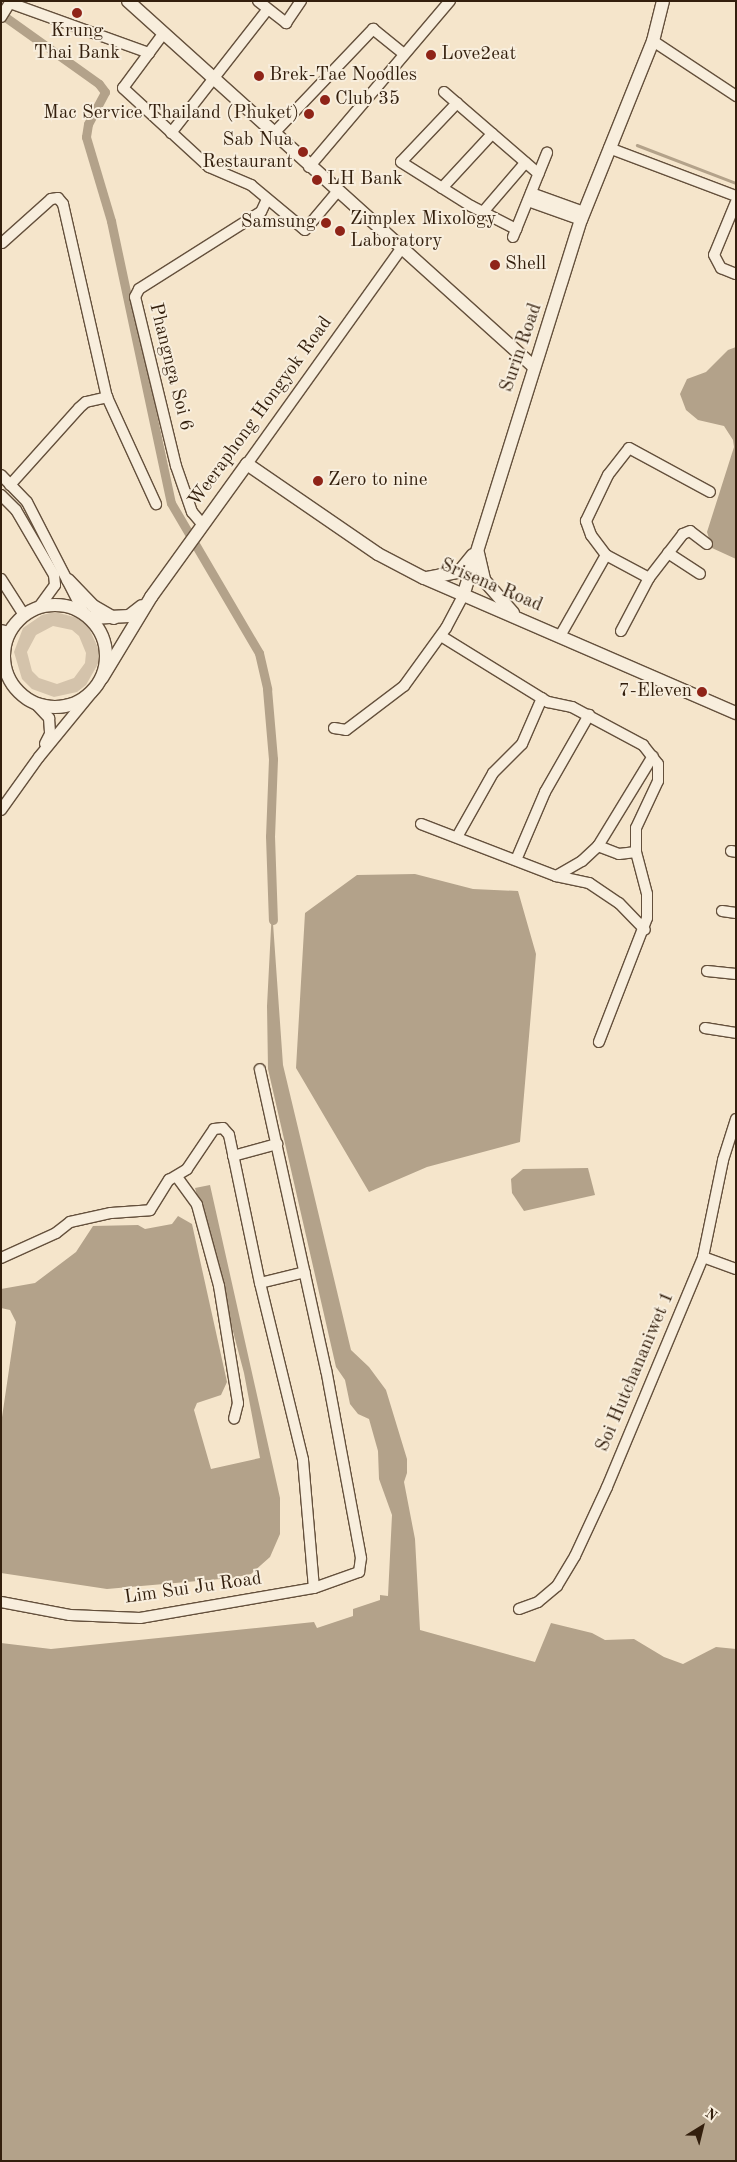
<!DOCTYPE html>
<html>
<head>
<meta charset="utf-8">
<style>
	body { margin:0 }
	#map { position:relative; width:737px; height:2162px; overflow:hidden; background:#f5e5cb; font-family:"Old Standard TT",serif }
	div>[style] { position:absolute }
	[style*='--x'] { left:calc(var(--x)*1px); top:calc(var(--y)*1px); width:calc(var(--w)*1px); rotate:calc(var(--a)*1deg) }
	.green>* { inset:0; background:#d4c3ab }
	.water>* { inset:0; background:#b3a28a }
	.stream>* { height:2.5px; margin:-1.25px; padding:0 1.25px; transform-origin:1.25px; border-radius:1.25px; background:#b3a28a }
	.canal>* { height:9px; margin:-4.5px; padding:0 4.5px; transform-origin:4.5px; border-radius:4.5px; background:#b3a28a }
	.roads { filter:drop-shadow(1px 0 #64503c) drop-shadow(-1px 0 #64503c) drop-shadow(0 1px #64503c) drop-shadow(0 -1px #64503c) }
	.minor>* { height:10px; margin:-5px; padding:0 5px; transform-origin:5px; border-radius:5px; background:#f8eedd }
	.tertiary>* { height:12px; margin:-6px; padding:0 6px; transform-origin:6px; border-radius:6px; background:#f8eedd }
	.tertiary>.ring { margin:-6px; padding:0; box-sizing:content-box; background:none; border:12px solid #f8eedd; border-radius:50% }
	.dots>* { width:14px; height:14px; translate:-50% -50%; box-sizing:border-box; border:2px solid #f8eedd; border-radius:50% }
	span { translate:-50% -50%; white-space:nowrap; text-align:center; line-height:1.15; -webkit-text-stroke:4px #f8eedd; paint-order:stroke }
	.poi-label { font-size:19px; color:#331f0d }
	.left { translate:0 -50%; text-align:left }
	.right { translate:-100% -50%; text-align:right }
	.street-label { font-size:19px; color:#331f0d }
	.frame { position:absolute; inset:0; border:2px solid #331f0d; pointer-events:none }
	.north { position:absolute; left:677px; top:2102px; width:50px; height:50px; -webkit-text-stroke:4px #f8eedd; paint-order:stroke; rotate:36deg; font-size:14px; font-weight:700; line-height:20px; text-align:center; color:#331f0d }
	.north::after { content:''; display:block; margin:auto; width:18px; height:22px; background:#331f0d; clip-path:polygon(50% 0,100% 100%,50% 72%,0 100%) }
</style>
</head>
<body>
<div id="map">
	<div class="green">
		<i style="clip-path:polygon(evenodd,55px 612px,78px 618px,88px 626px,99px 650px,99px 662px,86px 685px,77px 692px,54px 697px,32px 689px,22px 679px,14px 652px,23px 628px,42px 615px,55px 612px,53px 626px,72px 630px,79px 636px,86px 653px,85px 663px,74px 678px,57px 684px,39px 678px,32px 671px,27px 652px,36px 635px,53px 626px)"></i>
	</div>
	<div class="water">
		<i style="clip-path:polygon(736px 347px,736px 559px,712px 548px,707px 532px,734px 447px,733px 440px,724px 426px,698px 420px,686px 410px,680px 394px,687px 379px,706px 372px,728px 350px)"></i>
		<i style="clip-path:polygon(415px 874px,473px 889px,518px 891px,536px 954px,520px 1142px,427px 1167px,369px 1192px,296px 1068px,305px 913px,357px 875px)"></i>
		<i style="clip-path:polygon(272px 909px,283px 1065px,351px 1350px,369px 1367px,386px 1390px,407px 1459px,407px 1473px,404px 1482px,415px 1539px,420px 1630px,535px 1662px,551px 1623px,592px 1633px,605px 1640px,634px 1639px,664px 1657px,683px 1664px,716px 1647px,736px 1649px,736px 2161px,1px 2161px,1px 1643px,51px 1649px,314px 1622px,317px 1628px,353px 1616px,353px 1609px,380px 1600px,380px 1595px,388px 1596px,392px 1515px,379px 1479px,378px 1451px,369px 1419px,358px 1414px,350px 1404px,345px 1380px,336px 1367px,268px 1069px,267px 1006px)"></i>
		<i style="clip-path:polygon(588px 1168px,595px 1195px,524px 1211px,512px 1193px,511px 1179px,523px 1169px)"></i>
		<i style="clip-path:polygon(210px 1185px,280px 1498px,280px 1534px,270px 1557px,251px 1574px,232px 1578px,107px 1589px,1px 1573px,1px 1424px,16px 1322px,10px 1310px,1px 1308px,1px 1289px,35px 1283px,76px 1252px,93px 1226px,138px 1225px,145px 1229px,172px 1224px,178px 1216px,192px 1224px,227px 1382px,221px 1395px,197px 1403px,194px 1410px,211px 1469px,260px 1458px,244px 1373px,195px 1188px)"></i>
	</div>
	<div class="stream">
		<i style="--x:637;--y:145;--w:106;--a:21"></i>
	</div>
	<div class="canal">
		<i style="--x:1;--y:14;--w:120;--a:35.5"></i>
		<i style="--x:99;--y:84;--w:10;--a:53"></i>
		<i style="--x:105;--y:92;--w:36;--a:118"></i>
		<i style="--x:88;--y:124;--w:13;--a:99"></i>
		<i style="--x:86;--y:137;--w:88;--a:73.4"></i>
		<i style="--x:111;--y:221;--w:288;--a:78"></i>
		<i style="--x:171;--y:503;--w:174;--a:59.6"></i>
		<i style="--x:259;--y:653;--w:37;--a:77"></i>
		<i style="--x:267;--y:689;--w:70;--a:85.1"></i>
		<i style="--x:273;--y:759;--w:77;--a:92.2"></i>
		<i style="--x:270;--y:836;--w:84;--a:88"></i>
	</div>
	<div class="roads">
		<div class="minor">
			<i style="--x:258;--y:1;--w:36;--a:38"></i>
			<i style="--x:286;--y:23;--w:27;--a:-56"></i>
			<i style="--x:10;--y:3;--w:148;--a:19.8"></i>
			<i style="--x:1;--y:17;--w:19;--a:-58"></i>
			<i style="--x:163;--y:34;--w:67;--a:126.5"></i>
			<i style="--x:123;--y:88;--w:117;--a:42.6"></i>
			<i style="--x:209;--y:167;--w:46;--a:23.2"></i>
			<i style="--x:251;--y:185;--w:70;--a:39.8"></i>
			<i style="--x:305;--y:230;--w:50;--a:-49.9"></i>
			<i style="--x:653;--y:41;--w:100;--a:33.5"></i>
			<i style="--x:444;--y:92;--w:125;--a:40.8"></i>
			<i style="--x:457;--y:103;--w:81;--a:133.5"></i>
			<i style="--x:401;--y:162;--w:83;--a:32.2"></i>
			<i style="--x:471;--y:206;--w:51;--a:27.1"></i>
			<i style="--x:171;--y:133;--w:157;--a:-52"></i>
			<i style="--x:274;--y:133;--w:144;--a:-46.4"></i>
			<i style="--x:373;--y:29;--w:40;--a:39"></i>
			<i style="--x:609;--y:148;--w:136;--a:20.7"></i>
			<i style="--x:309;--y:167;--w:218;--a:-49.7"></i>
			<i style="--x:442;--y:188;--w:74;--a:-47.2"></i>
			<i style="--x:531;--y:193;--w:56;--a:19.7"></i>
			<i style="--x:528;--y:201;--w:56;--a:19.7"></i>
			<i style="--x:736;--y:202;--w:57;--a:112.5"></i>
			<i style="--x:714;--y:255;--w:15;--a:62"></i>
			<i style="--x:721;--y:268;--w:16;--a:22"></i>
			<i style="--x:483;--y:212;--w:65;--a:-49.4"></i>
			<i style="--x:513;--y:237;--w:91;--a:-68"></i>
			<i style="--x:2;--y:243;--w:66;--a:-41.9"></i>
			<i style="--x:51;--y:199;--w:7;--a:-8"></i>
			<i style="--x:58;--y:198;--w:8;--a:50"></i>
			<i style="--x:63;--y:204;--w:198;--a:77.2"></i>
			<i style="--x:107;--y:397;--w:118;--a:65.4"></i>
			<i style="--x:247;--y:464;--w:264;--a:-54.4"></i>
			<i style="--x:1;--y:475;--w:37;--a:46"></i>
			<i style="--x:27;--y:502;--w:125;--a:62.8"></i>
			<i style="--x:10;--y:485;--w:103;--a:-48.1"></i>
			<i style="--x:79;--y:408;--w:9;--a:-41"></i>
			<i style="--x:86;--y:402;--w:22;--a:-13"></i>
			<i style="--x:1;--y:495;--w:21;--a:45"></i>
			<i style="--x:16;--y:510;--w:75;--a:59.7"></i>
			<i style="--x:54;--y:575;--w:10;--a:84"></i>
			<i style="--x:55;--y:585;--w:26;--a:126"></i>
			<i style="--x:203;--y:525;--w:17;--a:-130"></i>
			<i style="--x:192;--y:512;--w:49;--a:-109.2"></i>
			<i style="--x:176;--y:466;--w:174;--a:-103.6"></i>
			<i style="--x:135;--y:297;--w:9;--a:-63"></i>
			<i style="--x:139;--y:289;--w:144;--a:-32.3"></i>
			<i style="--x:261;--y:212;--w:14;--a:-65"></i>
			<i style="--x:707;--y:544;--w:21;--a:-143"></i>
			<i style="--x:690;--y:531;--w:8;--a:157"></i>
			<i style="--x:683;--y:534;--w:56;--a:127.7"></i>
			<i style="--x:649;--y:578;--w:49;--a:-151.9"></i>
			<i style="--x:606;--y:555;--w:25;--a:-127"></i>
			<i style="--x:591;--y:535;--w:15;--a:-110"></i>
			<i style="--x:586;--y:521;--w:51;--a:-64.4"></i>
			<i style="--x:608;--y:475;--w:34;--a:-52"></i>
			<i style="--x:629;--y:448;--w:92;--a:28.5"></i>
			<i style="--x:668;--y:553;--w:38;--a:33"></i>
			<i style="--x:1;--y:579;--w:43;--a:57.4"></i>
			<i style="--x:1;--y:630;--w:8;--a:14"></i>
			<i style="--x:621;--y:631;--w:60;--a:-62.2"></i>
			<i style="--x:441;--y:636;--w:126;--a:31.7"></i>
			<i style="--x:548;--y:702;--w:25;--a:12"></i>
			<i style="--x:572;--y:707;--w:81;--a:28.2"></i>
			<i style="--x:643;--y:745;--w:24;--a:52"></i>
			<i style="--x:658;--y:764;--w:17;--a:90"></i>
			<i style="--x:658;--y:781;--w:52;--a:115.1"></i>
			<i style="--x:636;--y:828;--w:24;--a:90"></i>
			<i style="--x:636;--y:852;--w:43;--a:75.3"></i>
			<i style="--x:647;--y:894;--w:24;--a:90"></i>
			<i style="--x:647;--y:918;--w:133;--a:111.2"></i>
			<i style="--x:560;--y:636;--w:93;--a:-60.4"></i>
			<i style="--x:35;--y:703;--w:21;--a:47"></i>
			<i style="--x:49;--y:718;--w:16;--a:86"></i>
			<i style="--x:50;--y:734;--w:11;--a:117"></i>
			<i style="--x:334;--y:728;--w:12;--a:9"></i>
			<i style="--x:346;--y:730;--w:73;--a:-37.2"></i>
			<i style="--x:404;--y:686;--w:72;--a:-54.1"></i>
			<i style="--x:446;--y:628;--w:36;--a:-62"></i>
			<i style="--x:1;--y:810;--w:65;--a:-54.4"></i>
			<i style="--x:39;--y:757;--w:85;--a:-50.7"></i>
			<i style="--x:421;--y:824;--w:145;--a:21.1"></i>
			<i style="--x:556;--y:876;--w:34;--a:12"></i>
			<i style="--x:589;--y:883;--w:36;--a:34"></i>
			<i style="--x:619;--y:903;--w:37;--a:46"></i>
			<i style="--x:457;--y:837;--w:73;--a:-60.6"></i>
			<i style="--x:493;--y:773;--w:41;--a:-45"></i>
			<i style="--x:522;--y:744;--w:50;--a:-66.5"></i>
			<i style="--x:598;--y:846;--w:22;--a:21"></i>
			<i style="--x:619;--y:854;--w:17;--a:-7"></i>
			<i style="--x:731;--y:851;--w:5;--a:11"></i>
			<i style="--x:516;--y:860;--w:74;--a:-66.9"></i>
			<i style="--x:545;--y:792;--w:89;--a:-60.3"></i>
			<i style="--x:556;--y:876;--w:30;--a:-30"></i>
			<i style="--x:582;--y:861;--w:22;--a:-43"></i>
			<i style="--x:598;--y:846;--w:105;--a:-58.6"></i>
			<i style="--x:722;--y:911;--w:14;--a:8"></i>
			<i style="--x:707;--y:971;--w:29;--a:6"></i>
			<i style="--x:705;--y:1028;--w:31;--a:9"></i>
			<i style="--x:233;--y:1156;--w:46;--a:-15.3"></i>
			<i style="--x:177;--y:1177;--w:34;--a:54"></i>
			<i style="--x:197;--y:1205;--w:84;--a:74.8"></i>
			<i style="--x:219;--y:1286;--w:119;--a:80.8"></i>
			<i style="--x:238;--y:1403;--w:16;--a:104"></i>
			<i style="--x:703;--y:1257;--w:35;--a:20"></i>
			<i style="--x:1;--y:1258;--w:60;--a:-24.4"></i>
			<i style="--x:56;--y:1233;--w:18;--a:-38"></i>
			<i style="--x:70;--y:1222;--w:42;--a:-12.4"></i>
			<i style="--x:111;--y:1213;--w:39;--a:-4"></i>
			<i style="--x:150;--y:1210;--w:36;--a:-58"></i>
			<i style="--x:169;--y:1180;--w:21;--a:-31"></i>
			<i style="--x:187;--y:1169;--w:48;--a:-56"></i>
			<i style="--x:214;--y:1129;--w:9;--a:-6"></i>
			<i style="--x:223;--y:1128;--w:9;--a:49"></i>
			<i style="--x:229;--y:1135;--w:151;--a:78.2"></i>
			<i style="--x:260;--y:1283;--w:182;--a:76.3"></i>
			<i style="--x:303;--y:1460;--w:128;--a:85.1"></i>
			<i style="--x:260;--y:1283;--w:46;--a:-13.7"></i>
			<i style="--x:1;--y:1602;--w:70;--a:10.7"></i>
			<i style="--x:70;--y:1615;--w:70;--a:2.5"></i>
			<i style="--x:140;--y:1618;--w:177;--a:-9.8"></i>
			<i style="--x:314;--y:1588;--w:48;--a:-19.6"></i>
			<i style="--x:359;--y:1572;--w:14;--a:-82"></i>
			<i style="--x:361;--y:1558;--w:191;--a:-100.5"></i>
			<i style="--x:326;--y:1370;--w:308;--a:-102.4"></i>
			<i style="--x:519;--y:1609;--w:20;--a:-20"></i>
			<i style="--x:538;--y:1602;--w:25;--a:-40"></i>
			<i style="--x:557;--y:1586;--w:35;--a:-59"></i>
			<i style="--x:575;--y:1556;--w:76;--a:-65.1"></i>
			<i style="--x:607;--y:1487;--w:249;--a:-67.3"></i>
			<i style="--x:703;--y:1257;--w:99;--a:-78.3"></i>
			<i style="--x:723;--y:1160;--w:43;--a:-72.4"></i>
		</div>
		<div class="tertiary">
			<i style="--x:128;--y:1;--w:545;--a:42.03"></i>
			<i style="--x:478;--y:553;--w:28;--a:77"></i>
			<i style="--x:484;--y:580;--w:44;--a:48.7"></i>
			<i style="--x:427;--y:578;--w:33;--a:-11"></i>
			<i style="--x:459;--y:572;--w:22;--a:-51"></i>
			<i style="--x:68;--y:580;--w:36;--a:46"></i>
			<i style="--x:93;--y:606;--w:24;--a:30"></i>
			<i style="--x:463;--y:596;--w:394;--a:-72.6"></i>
			<i style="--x:581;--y:220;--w:193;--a:-68.1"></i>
			<i style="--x:653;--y:41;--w:41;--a:-76"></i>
			<i class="ring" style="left:4px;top:605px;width:90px;height:90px"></i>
			<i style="--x:91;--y:618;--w:38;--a:-3"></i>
			<i style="--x:129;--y:616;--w:16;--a:-38"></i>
			<i style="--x:102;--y:678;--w:95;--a:-58.8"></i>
			<i style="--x:151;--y:597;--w:164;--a:-54.2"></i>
			<i style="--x:247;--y:464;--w:159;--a:34.5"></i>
			<i style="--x:378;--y:554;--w:52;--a:27.6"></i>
			<i style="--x:424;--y:578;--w:340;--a:23.4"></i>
		</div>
	</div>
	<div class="dots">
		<i style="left:77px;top:13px;background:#8f2418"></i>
		<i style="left:431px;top:55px;background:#8f2418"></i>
		<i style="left:259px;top:76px;background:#8f2418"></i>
		<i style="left:325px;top:100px;background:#8f2418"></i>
		<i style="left:309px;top:114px;background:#8f2418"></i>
		<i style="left:303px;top:152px;background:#8f2418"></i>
		<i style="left:317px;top:180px;background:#8f2418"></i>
		<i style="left:326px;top:223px;background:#8f2418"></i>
		<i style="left:340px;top:231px;background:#8f2418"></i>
		<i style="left:495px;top:265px;background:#8f2418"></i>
		<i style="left:318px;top:481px;background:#8f2418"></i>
		<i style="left:702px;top:692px;background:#8f2418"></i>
	</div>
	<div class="poi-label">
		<span style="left:77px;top:43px">Krung<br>Thai Bank</span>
		<span class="left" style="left:441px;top:55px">Love2eat</span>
		<span class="left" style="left:269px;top:76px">Brek-Tae Noodles</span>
		<span class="left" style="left:335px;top:100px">Club 35</span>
		<span class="right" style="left:299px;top:114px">Mac Service Thailand (Phuket)</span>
		<span class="right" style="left:293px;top:152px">Sab Nua<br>Restaurant</span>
		<span class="left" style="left:327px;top:180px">LH Bank</span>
		<span class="left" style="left:350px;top:231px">Zimplex Mixology<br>Laboratory</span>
		<span class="right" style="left:316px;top:223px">Samsung</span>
		<span class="left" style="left:505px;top:265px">Shell</span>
		<span class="left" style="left:328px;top:481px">Zero to nine</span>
		<span class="right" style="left:692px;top:692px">7-Eleven</span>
	</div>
	<div class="street-label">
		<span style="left:522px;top:348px;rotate:-71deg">Surin Road</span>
		<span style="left:170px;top:367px;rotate:76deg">Phangnga Soi 6</span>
		<span style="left:261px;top:412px;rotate:-54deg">Weeraphong Hongyok Road</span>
		<span style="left:491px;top:586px;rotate:23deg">Srisena Road</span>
		<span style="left:636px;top:1372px;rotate:-67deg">Soi Hutchananiwet 1</span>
		<span style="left:193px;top:1589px;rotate:-8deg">Lim Sui Ju Road</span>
	</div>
	<div class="frame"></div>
	<div class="north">N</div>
</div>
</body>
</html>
